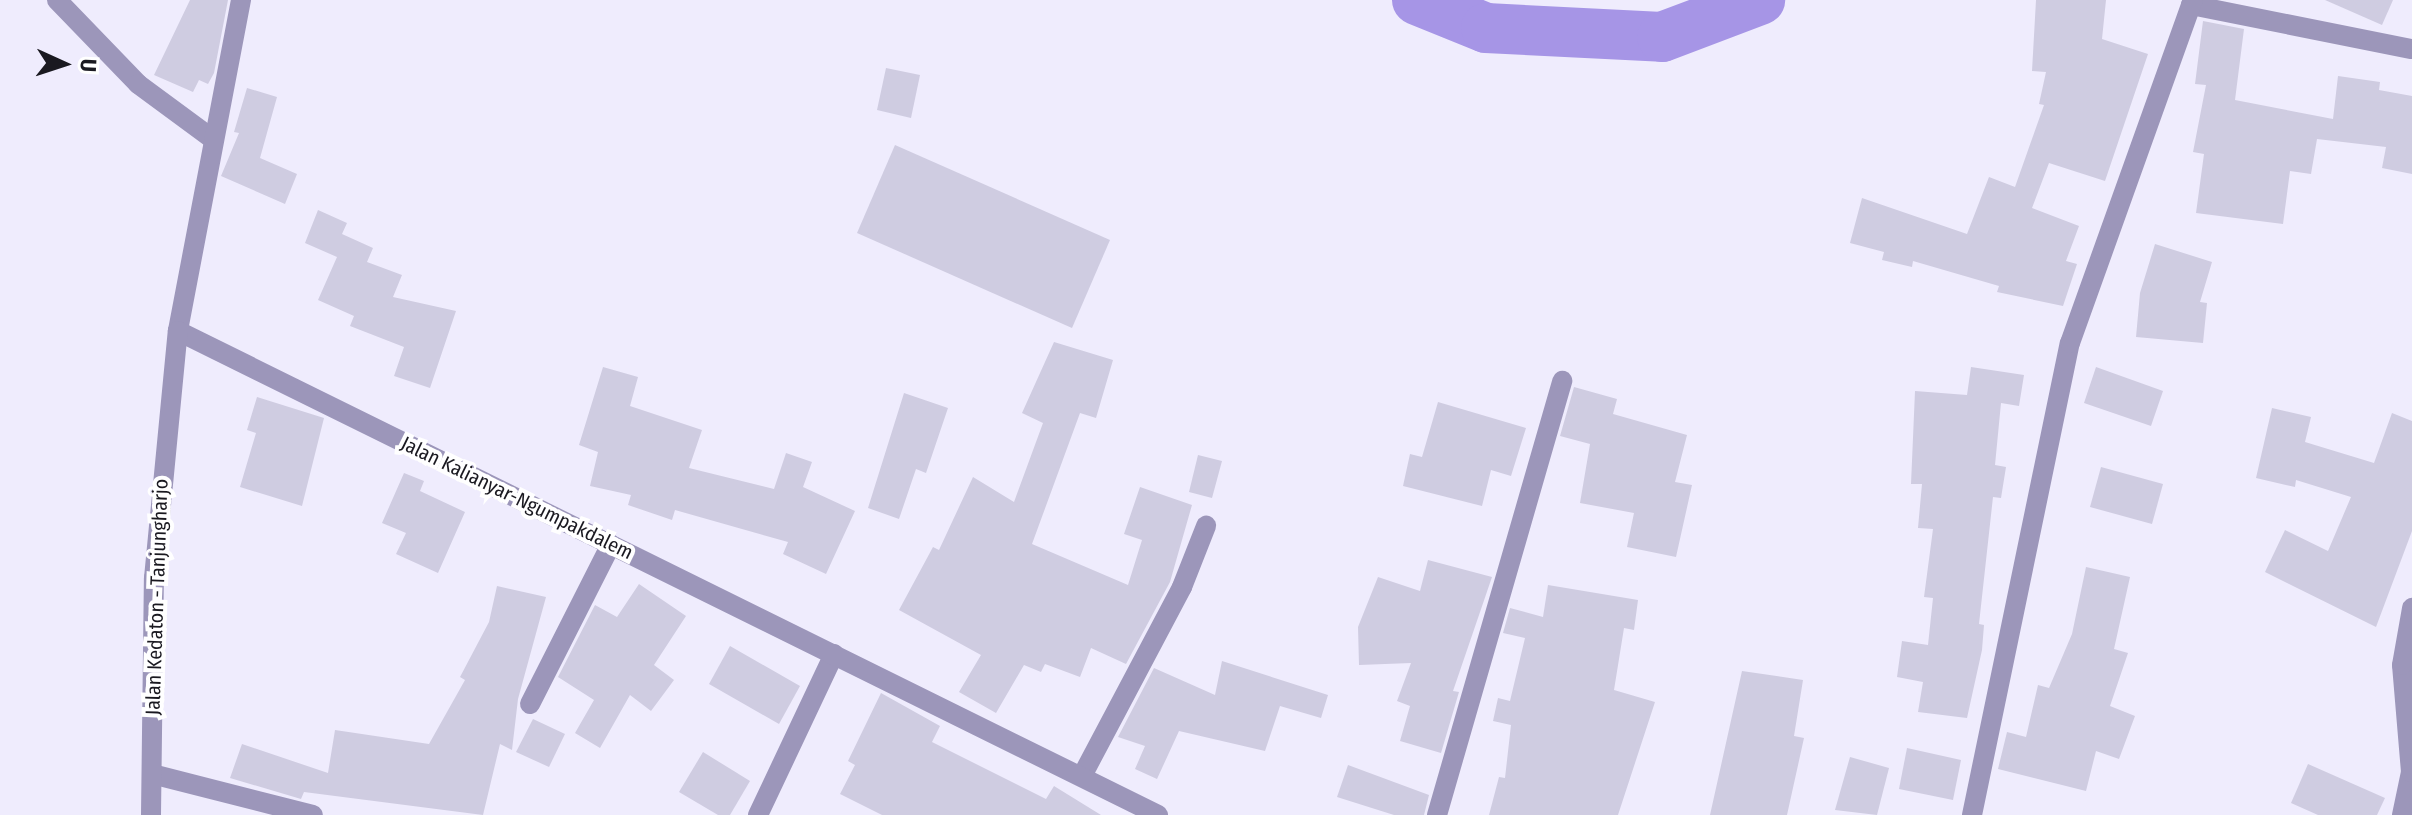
<!DOCTYPE html>
<html>
<head>
<meta charset="utf-8">
<style>
	body { margin:0 }
	#map { position:relative; width:2412px; height:815px; overflow:hidden; background:#efecfd; font-family:"Fira Sans Condensed",sans-serif }
	div>[style] { position:absolute }
	[style*='--x'] { left:calc(var(--x)*1px); top:calc(var(--y)*1px); width:calc(var(--w)*1px); rotate:calc(var(--a)*1deg) }
	.river>* { height:50px; margin:-25px; padding:0 25px; transform-origin:25px; border-radius:25px; background:#a695e6 }
	.building>* { inset:0; background:#cfcce1 }
	.minor>* { height:20px; margin:-10px; padding:0 10px; transform-origin:10px; border-radius:10px; background:#9c96ba }
	.tertiary>* { height:20px; margin:-10px; padding:0 10px; transform-origin:10px; border-radius:10px; background:#9c96ba }
	span { translate:-50% -50%; white-space:nowrap; text-align:center; line-height:1.15; -webkit-text-stroke:8px #fff; paint-order:stroke }
	.street-label { font-size:20px; color:#1a1920 }
	.north { position:absolute; left:24px; top:24px; width:80px; height:80px; -webkit-text-stroke:6px #fff; paint-order:stroke; rotate:93deg; font-size:22px; font-weight:700; line-height:32px; text-align:center; color:#1a1920 }
	.north::after { content:''; display:block; margin:auto; width:28px; height:36px; background:#1a1920; clip-path:polygon(50% 0,100% 100%,50% 72%,0 100%) }
</style>
</head>
<body>
<div id="map">
	<div class="river">
		<i style="--x:1417;--y:0;--w:74;--a:22.1"></i>
		<i style="--x:1486;--y:28;--w:176;--a:2.9"></i>
		<i style="--x:1662;--y:37;--w:105;--a:-20.7"></i>
	</div>
	<div class="building">
		<i style="clip-path:polygon(190px 0,228px 0,214px 73px,208px 84px,199px 80px,193px 92px,154px 75px)"></i>
		<i style="clip-path:polygon(2036px 0,2106px 0,2102px 39px,2148px 54px,2105px 181px,2049px 163px,2032px 208px,2079px 226px,2066px 261px,2077px 264px,2063px 306px,1997px 292px,1999px 286px,1913px 261px,1912px 267px,1882px 260px,1884px 252px,1850px 243px,1862px 198px,1967px 234px,1989px 177px,2015px 187px,2044px 105px,2039px 104px,2046px 72px,2032px 71px)"></i>
		<i style="clip-path:polygon(2325px 0,2393px 0,2382px 25px)"></i>
		<i style="clip-path:polygon(2203px 21px,2244px 29px,2235px 100px,2333px 119px,2338px 76px,2380px 82px,2379px 90px,2412px 96px,2412px 174px,2382px 168px,2386px 147px,2317px 139px,2311px 174px,2290px 171px,2283px 224px,2196px 213px,2204px 154px,2193px 152px,2206px 85px,2195px 84px)"></i>
		<i style="clip-path:polygon(886px 68px,920px 75px,911px 118px,877px 110px)"></i>
		<i style="clip-path:polygon(247px 88px,277px 97px,260px 158px,297px 174px,285px 204px,221px 176px,239px 133px,234px 132px)"></i>
		<i style="clip-path:polygon(895px 145px,1110px 240px,1072px 328px,857px 233px)"></i>
		<i style="clip-path:polygon(318px 210px,347px 223px,342px 234px,373px 248px,367px 262px,402px 275px,393px 297px,456px 311px,430px 388px,394px 376px,404px 347px,350px 326px,354px 316px,318px 300px,337px 257px,305px 243px)"></i>
		<i style="clip-path:polygon(2155px 244px,2212px 262px,2200px 302px,2207px 303px,2203px 343px,2136px 337px,2140px 293px)"></i>
		<i style="clip-path:polygon(1054px 342px,1113px 360px,1096px 418px,1080px 413px,1032px 544px,1128px 585px,1142px 540px,1124px 534px,1140px 487px,1192px 505px,1170px 582px,1126px 664px,1091px 648px,1080px 677px,1045px 664px,1041px 672px,1024px 665px,996px 713px,959px 692px,981px 655px,899px 610px,933px 547px,939px 550px,973px 477px,1014px 502px,1043px 423px,1022px 413px)"></i>
		<i style="clip-path:polygon(603px 367px,638px 377px,630px 406px,702px 430px,689px 468px,774px 489px,786px 453px,812px 462px,803px 487px,855px 511px,826px 574px,783px 554px,788px 542px,675px 510px,672px 520px,628px 505px,631px 495px,590px 486px,598px 452px,579px 445px)"></i>
		<i style="clip-path:polygon(1971px 367px,2024px 375px,2019px 406px,2001px 403px,1995px 465px,2006px 467px,2001px 498px,1993px 497px,1979px 624px,1984px 625px,1982px 650px,1967px 718px,1918px 712px,1923px 682px,1897px 677px,1902px 641px,1928px 645px,1933px 598px,1924px 597px,1933px 529px,1918px 528px,1922px 484px,1911px 484px,1915px 391px,1967px 395px)"></i>
		<i style="clip-path:polygon(2096px 367px,2163px 391px,2151px 426px,2084px 403px)"></i>
		<i style="clip-path:polygon(1574px 387px,1617px 399px,1613px 414px,1687px 435px,1675px 482px,1692px 485px,1676px 557px,1627px 547px,1634px 513px,1580px 503px,1590px 444px,1560px 436px)"></i>
		<i style="clip-path:polygon(904px 393px,948px 408px,926px 473px,916px 469px,899px 519px,868px 508px)"></i>
		<i style="clip-path:polygon(257px 397px,324px 418px,302px 506px,240px 487px,256px 433px,247px 430px)"></i>
		<i style="clip-path:polygon(1438px 402px,1526px 428px,1511px 476px,1491px 470px,1482px 506px,1403px 486px,1410px 454px,1422px 457px)"></i>
		<i style="clip-path:polygon(2272px 408px,2311px 417px,2305px 442px,2374px 463px,2392px 413px,2412px 421px,2412px 531px,2376px 627px,2265px 572px,2285px 530px,2328px 551px,2351px 497px,2296px 480px,2295px 487px,2256px 478px)"></i>
		<i style="clip-path:polygon(1198px 455px,1222px 461px,1212px 498px,1189px 492px)"></i>
		<i style="clip-path:polygon(2101px 467px,2163px 484px,2152px 524px,2090px 507px)"></i>
		<i style="clip-path:polygon(404px 473px,424px 481px,420px 491px,465px 512px,438px 573px,396px 554px,406px 533px,382px 523px)"></i>
		<i style="clip-path:polygon(1428px 560px,1492px 577px,1453px 691px,1459px 692px,1441px 753px,1400px 741px,1410px 706px,1397px 701px,1411px 663px,1359px 665px,1358px 627px,1378px 577px,1420px 591px)"></i>
		<i style="clip-path:polygon(2086px 567px,2130px 577px,2114px 649px,2128px 653px,2110px 706px,2135px 716px,2119px 759px,2096px 751px,2086px 791px,1998px 769px,2007px 732px,2026px 737px,2038px 685px,2049px 688px,2072px 634px)"></i>
		<i style="clip-path:polygon(639px 584px,686px 616px,654px 665px,674px 680px,651px 711px,630px 695px,600px 748px,575px 733px,594px 700px,558px 677px,595px 605px,617px 617px)"></i>
		<i style="clip-path:polygon(1548px 585px,1638px 600px,1634px 630px,1624px 628px,1614px 690px,1655px 702px,1618px 815px,1489px 815px,1499px 777px,1505px 778px,1511px 725px,1493px 721px,1498px 698px,1510px 701px,1525px 638px,1503px 633px,1510px 608px,1543px 617px)"></i>
		<i style="clip-path:polygon(497px 586px,546px 597px,518px 699px,512px 750px,500px 744px,483px 815px,304px 792px,301px 799px,230px 778px,242px 744px,328px 773px,335px 730px,429px 744px,465px 680px,460px 677px,489px 622px)"></i>
		<i style="clip-path:polygon(730px 646px,800px 686px,779px 724px,709px 684px)"></i>
		<i style="clip-path:polygon(1222px 661px,1328px 695px,1321px 718px,1280px 706px,1265px 751px,1179px 731px,1157px 779px,1135px 769px,1145px 746px,1118px 737px,1154px 668px,1215px 695px)"></i>
		<i style="clip-path:polygon(1742px 671px,1803px 680px,1794px 736px,1804px 738px,1787px 815px,1710px 815px)"></i>
		<i style="clip-path:polygon(881px 693px,940px 726px,932px 742px,1046px 799px,1054px 786px,1101px 815px,882px 815px,840px 794px,855px 765px,848px 761px)"></i>
		<i style="clip-path:polygon(533px 719px,565px 734px,549px 767px,516px 752px)"></i>
		<i style="clip-path:polygon(1907px 748px,1961px 760px,1953px 800px,1899px 789px)"></i>
		<i style="clip-path:polygon(703px 752px,750px 781px,730px 815px,718px 815px,679px 792px)"></i>
		<i style="clip-path:polygon(1850px 757px,1889px 768px,1877px 815px,1835px 810px)"></i>
		<i style="clip-path:polygon(2308px 764px,2385px 798px,2377px 815px,2318px 815px,2291px 803px)"></i>
		<i style="clip-path:polygon(1348px 765px,1429px 795px,1424px 815px,1394px 815px,1337px 797px)"></i>
	</div>
	<div class="minor">
		<i style="--x:57;--y:0;--w:117;--a:46"></i>
		<i style="--x:138;--y:84;--w:94;--a:36.4"></i>
		<i style="--x:2191;--y:5;--w:225;--a:11.3"></i>
		<i style="--x:530;--y:704;--w:179;--a:-63.1"></i>
		<i style="--x:152;--y:774;--w:166;--a:14.3"></i>
		<i style="--x:1082;--y:776;--w:214;--a:-62.1"></i>
		<i style="--x:1182;--y:587;--w:66;--a:-68.5"></i>
		<i style="--x:758;--y:815;--w:178;--a:-64.7"></i>
		<i style="--x:1437;--y:815;--w:452;--a:-73.9"></i>
		<i style="--x:1972;--y:815;--w:482;--a:-78.3"></i>
		<i style="--x:2070;--y:343;--w:364;--a:-70.3"></i>
		<i style="--x:2402;--y:815;--w:44;--a:-78.2"></i>
		<i style="--x:2411;--y:772;--w:107;--a:-94.8"></i>
		<i style="--x:2402;--y:665;--w:58;--a:-80"></i>
	</div>
	<div class="tertiary">
		<i style="--x:241;--y:0;--w:337;--a:100.8"></i>
		<i style="--x:178;--y:331;--w:1093;--a:26.28"></i>
		<i style="--x:151;--y:815;--w:237;--a:-89.3"></i>
		<i style="--x:154;--y:578;--w:248;--a:-84.5"></i>
	</div>
	<div class="street-label">
		<span style="left:517px;top:498px;rotate:26deg">Jalan Kalianyar-Ngumpakdalem</span>
		<span style="left:157px;top:597px;rotate:-88deg">Jalan Kedaton - Tanjungharjo</span>
	</div>
	<div class="north">U</div>
</div>
</body>
</html>
